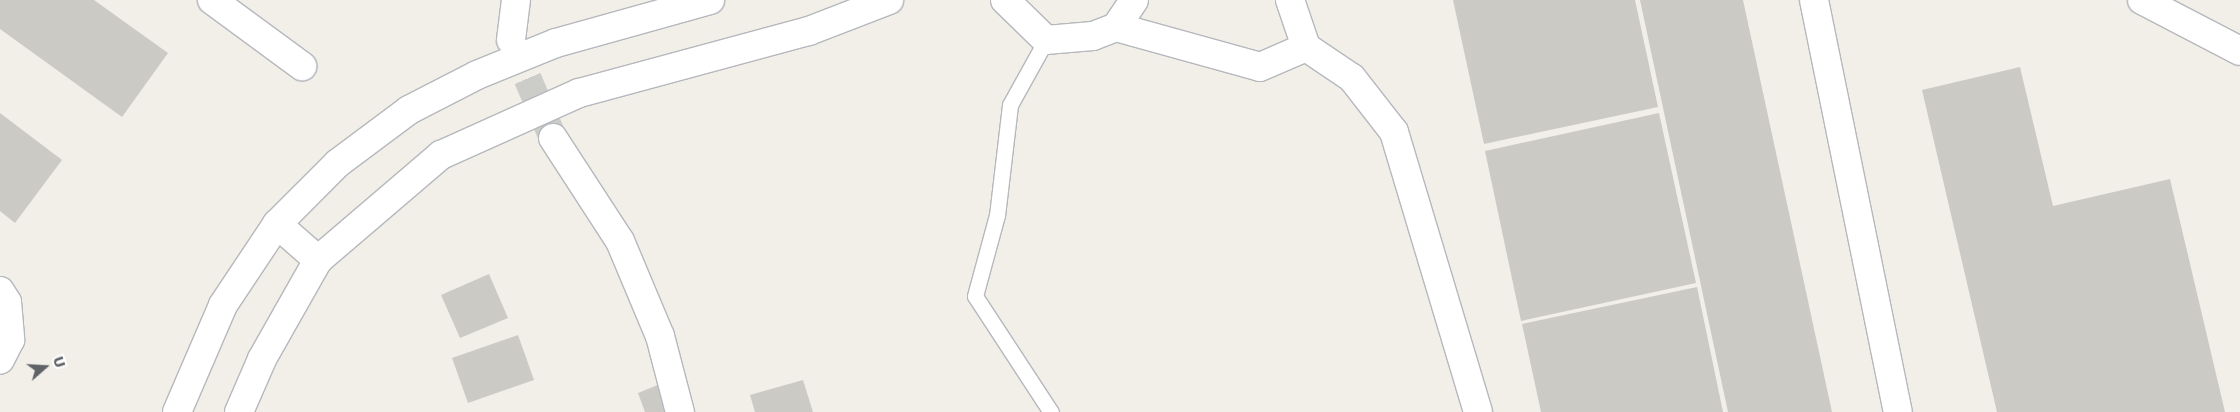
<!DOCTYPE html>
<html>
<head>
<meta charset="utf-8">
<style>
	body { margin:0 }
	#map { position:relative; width:2240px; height:412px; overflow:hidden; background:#f1efe8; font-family:"DejaVu Sans",sans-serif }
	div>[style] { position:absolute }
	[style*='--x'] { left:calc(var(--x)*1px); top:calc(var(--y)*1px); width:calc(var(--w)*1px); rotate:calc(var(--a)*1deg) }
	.building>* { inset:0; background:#cccac5 }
	.street-tunnel>* { height:28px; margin-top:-14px; transform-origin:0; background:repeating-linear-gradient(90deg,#ccccc8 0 28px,transparent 0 42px) }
	.roads { filter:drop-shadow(1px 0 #b5b8bc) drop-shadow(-1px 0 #b5b8bc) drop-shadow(0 1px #b5b8bc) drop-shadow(0 -1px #b5b8bc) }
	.lane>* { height:15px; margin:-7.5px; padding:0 7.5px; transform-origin:7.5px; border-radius:7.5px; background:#fff }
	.street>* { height:28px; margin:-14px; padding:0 14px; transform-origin:14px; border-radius:14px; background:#fff }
	.secondary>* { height:28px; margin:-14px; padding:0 14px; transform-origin:14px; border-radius:14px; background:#fff }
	span { translate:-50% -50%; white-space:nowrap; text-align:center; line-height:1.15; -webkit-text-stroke:5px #fff; paint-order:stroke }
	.north { position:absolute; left:20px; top:342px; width:50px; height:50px; -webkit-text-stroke:4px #fff; paint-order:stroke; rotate:71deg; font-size:14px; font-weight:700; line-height:20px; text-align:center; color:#5f6368 }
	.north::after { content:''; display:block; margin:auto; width:18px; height:22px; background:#5f6368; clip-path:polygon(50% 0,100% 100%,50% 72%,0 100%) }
</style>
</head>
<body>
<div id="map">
	<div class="building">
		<i style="clip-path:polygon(0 0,94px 0,168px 53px,122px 117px,0 29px)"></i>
		<i style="clip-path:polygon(1453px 0,1635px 0,1658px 107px,1484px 144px)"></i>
		<i style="clip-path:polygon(1640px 0,1743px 0,1832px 412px,1728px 412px)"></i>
		<i style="clip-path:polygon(2020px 67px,2053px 206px,2170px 179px,2225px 412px,1997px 412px,1922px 90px)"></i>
		<i style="clip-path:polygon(0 113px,62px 160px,15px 223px,0 211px)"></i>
		<i style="clip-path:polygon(1659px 113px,1696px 283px,1521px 321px,1485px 151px)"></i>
		<i style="clip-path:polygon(489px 274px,508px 318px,460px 338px,441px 295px)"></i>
		<i style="clip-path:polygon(1697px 287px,1723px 412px,1541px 412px,1522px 324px)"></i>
		<i style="clip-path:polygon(518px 335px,534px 380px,468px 403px,452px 358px)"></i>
		<i style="clip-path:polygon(803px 380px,813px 412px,755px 412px,750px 395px)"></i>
		<i style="clip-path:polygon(660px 384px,671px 412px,645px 412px,638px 393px)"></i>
	</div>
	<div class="street-tunnel">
		<i style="--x:511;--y:40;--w:107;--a:66.8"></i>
	</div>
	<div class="roads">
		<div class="lane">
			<i style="--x:1046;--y:40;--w:74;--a:119"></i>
			<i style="--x:1010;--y:105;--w:111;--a:96.7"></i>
			<i style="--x:997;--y:215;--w:84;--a:105.2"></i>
			<i style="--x:975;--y:296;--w:139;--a:56.8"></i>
		</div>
		<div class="street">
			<i style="--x:212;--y:0;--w:112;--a:36.3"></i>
			<i style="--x:1005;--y:0;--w:57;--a:44.3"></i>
			<i style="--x:1046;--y:40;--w:47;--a:-4.9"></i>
			<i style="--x:1093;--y:36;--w:25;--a:-21"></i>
			<i style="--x:1116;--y:27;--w:32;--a:-56"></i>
			<i style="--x:1290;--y:0;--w:50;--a:71.2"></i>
			<i style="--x:1306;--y:47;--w:55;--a:34"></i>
			<i style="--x:1352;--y:78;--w:68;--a:52.1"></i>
			<i style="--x:1394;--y:132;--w:292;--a:73.3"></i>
			<i style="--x:1814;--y:0;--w:420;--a:78.5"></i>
			<i style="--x:2142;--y:0;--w:110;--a:27.5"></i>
			<i style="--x:1116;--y:27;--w:149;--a:15.5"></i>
			<i style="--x:1260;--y:67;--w:50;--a:-23.5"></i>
			<i style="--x:511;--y:40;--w:40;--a:-82.9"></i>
			<i style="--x:553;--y:138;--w:123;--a:57"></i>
			<i style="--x:620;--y:241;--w:103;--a:67.2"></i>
			<i style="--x:660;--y:336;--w:79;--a:75.3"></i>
			<i style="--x:0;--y:291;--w:13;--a:58"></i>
			<i style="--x:7;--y:302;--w:38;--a:85"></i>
			<i style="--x:10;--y:340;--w:22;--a:117"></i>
		</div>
		<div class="secondary">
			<i style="--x:277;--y:224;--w:55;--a:41.3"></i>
			<i style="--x:177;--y:412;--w:116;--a:-66.7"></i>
			<i style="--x:223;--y:305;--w:97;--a:-56.3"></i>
			<i style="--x:277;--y:224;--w:86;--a:-45"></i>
			<i style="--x:338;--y:163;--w:89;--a:-36.7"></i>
			<i style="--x:409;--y:110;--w:76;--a:-27.2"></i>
			<i style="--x:477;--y:75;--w:85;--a:-22.1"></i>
			<i style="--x:556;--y:43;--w:160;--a:-15.6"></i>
			<i style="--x:239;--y:412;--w:58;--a:-66.5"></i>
			<i style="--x:262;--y:359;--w:114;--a:-60.5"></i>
			<i style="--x:318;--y:260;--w:162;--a:-40.5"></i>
			<i style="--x:441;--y:155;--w:151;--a:-24.2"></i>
			<i style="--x:579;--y:93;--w:238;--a:-15.1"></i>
			<i style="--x:809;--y:31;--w:86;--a:-21.2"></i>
		</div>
	</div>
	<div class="north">U</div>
</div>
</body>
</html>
